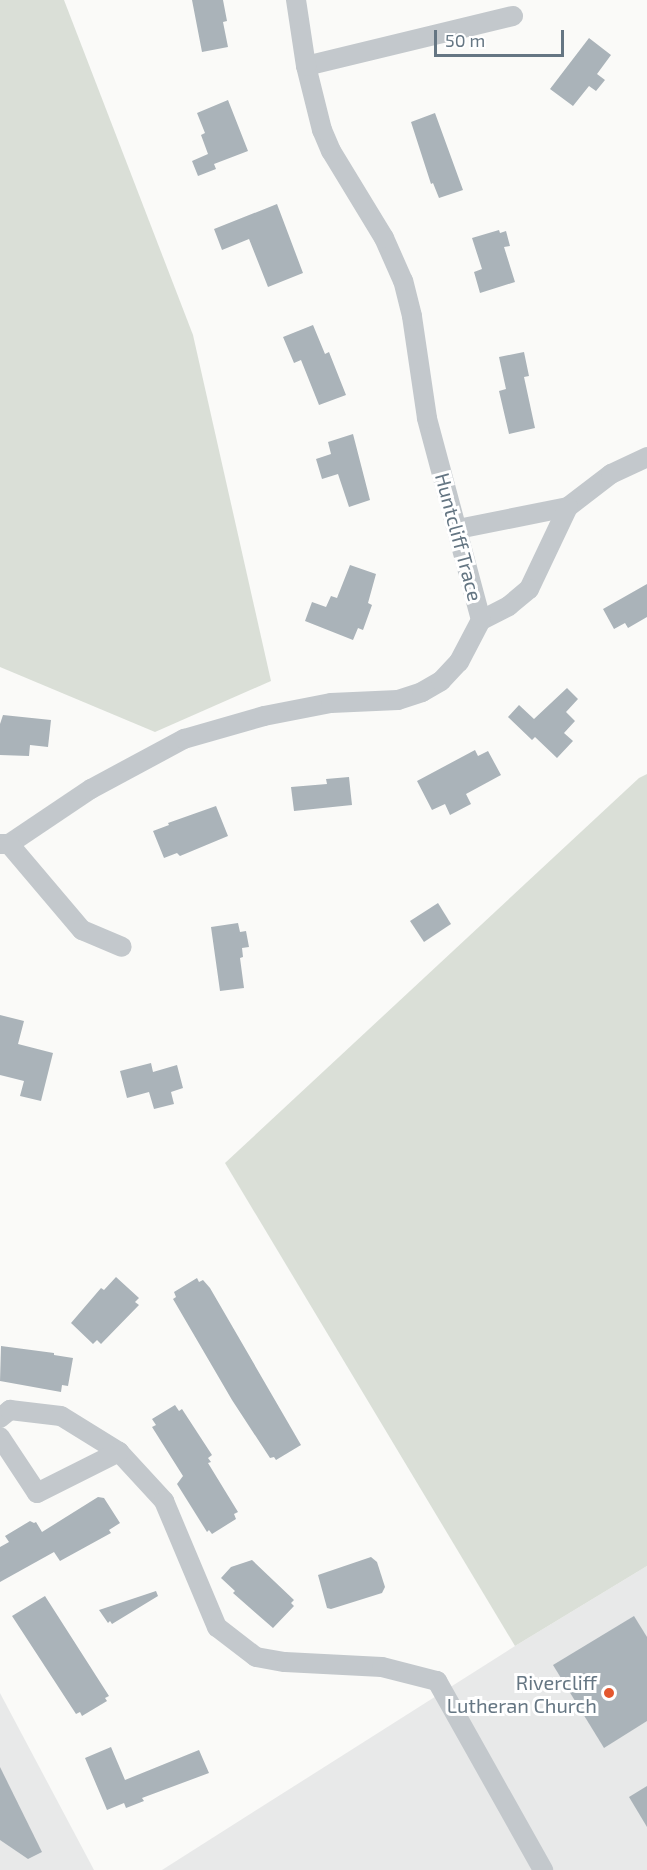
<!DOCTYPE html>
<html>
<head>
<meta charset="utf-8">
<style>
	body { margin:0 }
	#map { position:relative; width:647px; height:1870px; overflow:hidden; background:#fafaf8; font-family:"Exo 2",sans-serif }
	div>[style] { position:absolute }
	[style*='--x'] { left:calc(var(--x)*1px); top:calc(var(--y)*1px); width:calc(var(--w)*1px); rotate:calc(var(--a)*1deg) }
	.built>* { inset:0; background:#e8e9e9 }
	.green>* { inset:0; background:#dadfd7 }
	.building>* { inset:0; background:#aab3b9 }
	.minor>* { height:20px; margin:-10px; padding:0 10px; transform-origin:10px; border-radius:10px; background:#c3c8cc }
	.dots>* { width:16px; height:16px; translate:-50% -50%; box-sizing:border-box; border:3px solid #fff; border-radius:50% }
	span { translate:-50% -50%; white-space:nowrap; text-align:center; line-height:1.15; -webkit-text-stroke:6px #fff; paint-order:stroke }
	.street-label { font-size:20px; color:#657683 }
	.poi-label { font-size:20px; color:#657683 }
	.right { translate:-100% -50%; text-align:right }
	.scale { position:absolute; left:434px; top:30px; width:130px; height:27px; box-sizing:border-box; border:3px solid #657683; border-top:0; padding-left:8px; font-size:18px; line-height:21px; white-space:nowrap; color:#657683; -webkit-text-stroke:4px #fff; paint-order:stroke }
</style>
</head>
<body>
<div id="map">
	<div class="built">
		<i style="clip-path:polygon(647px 1566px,647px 1870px,162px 1870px,515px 1646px)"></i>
		<i style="clip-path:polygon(0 1693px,94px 1870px,0 1870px)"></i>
	</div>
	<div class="green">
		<i style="clip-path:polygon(0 0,64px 0,193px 335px,271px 681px,155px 732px,0 667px)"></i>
		<i style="clip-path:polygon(647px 774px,647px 1566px,515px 1646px,225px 1163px,639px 778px)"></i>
	</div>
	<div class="building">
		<i style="clip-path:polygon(192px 0,223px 0,227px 21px,223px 22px,228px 47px,202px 52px)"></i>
		<i style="clip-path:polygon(589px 38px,611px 55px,597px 74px,605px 80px,596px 91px,589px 86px,573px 106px,550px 89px)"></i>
		<i style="clip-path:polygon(228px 100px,248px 151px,214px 164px,216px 169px,198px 176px,192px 161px,208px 154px,201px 135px,205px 133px,197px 113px)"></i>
		<i style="clip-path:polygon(435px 113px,463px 190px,439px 198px,433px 183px,431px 184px,411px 122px)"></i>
		<i style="clip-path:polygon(277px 204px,303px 273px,268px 287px,249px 239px,222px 250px,214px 229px)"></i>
		<i style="clip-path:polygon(499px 230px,500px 233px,506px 231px,510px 246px,504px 247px,515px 282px,480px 293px,474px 272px,482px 269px,472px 238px)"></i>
		<i style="clip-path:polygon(313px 325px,325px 354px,329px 352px,346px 395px,319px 405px,301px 360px,294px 363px,283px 337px)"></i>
		<i style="clip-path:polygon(524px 352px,529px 376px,524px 377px,535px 428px,509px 434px,499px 391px,506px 389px,499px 357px)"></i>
		<i style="clip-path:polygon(353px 434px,370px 500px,349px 507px,338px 474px,322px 479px,316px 459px,331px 454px,328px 442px)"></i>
		<i style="clip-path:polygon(350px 565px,376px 574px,368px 603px,372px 605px,363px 630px,358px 628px,353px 640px,305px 621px,312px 602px,326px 607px,331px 596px,337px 598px)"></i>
		<i style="clip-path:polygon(647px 584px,647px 617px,628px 628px,625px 623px,614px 629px,603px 609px)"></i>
		<i style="clip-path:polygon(567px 688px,578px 699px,566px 712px,575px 721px,564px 733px,573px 741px,557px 758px,535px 737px,532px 740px,508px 717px,519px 705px,534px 719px)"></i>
		<i style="clip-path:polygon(3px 715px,51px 720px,48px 747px,30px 745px,29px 756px,0 755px,0 724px)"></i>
		<i style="clip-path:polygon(475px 750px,478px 756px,488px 751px,501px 775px,466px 794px,471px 804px,450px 815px,445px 804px,432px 810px,417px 781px)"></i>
		<i style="clip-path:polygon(349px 777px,352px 805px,294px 811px,291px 787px,327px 784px,326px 779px)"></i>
		<i style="clip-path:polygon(216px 806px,228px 836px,180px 856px,177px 853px,164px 858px,153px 831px,169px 825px,168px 823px)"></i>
		<i style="clip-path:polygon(438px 903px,451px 924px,424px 942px,410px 921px)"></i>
		<i style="clip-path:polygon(238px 923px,240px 932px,246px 931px,249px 947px,242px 948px,243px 957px,240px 958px,244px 988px,220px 991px,211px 927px)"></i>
		<i style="clip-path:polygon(0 1015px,24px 1021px,18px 1044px,53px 1053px,41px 1101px,20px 1096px,24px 1081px,0 1075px)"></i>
		<i style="clip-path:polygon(151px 1063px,153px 1072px,177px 1065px,183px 1088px,171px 1092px,174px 1104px,154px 1109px,149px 1092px,127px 1098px,120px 1071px)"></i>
		<i style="clip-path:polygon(116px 1277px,139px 1298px,135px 1302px,139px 1305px,101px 1344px,97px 1340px,93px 1344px,71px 1323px,101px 1288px,104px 1290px)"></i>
		<i style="clip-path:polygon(197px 1278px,199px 1282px,203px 1280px,210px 1288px,301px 1445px,276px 1460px,274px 1457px,270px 1458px,232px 1400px,173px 1299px,176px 1297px,174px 1292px)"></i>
		<i style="clip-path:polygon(1px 1346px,54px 1353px,54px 1355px,73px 1358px,68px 1386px,62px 1385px,61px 1392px,0 1381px)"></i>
		<i style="clip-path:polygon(175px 1405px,179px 1411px,182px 1409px,212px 1455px,208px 1458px,211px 1462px,208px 1463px,238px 1512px,234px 1514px,236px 1519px,212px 1534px,209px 1530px,207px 1532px,177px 1484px,183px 1476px,152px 1427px,156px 1425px,152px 1419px)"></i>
		<i style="clip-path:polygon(98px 1497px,104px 1498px,120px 1523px,109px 1530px,111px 1533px,60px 1561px,54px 1552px,0 1582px,0 1547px,9px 1542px,5px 1536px,30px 1521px,34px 1523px,36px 1522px,42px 1532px)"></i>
		<i style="clip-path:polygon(371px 1557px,377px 1562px,385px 1587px,382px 1593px,331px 1609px,327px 1608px,318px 1575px)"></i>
		<i style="clip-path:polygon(252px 1560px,294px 1600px,291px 1603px,294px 1606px,273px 1628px,233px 1593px,235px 1591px,221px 1578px,231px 1567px)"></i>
		<i style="clip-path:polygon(156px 1591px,158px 1596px,112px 1624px,110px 1621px,108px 1623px,99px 1610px)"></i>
		<i style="clip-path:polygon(45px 1596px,109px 1696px,105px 1698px,107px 1701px,82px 1716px,80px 1712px,76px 1714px,12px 1616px)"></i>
		<i style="clip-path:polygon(634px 1616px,647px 1637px,647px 1721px,604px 1748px,553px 1665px)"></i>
		<i style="clip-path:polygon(111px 1747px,125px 1780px,199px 1750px,209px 1773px,142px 1798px,144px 1801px,126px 1808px,124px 1803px,107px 1810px,85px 1758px)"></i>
		<i style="clip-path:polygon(0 1767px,42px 1852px,28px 1859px,0 1840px)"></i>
		<i style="clip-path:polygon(647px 1786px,647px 1827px,629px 1797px)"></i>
	</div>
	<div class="minor">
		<i style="--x:306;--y:66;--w:213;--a:-13.6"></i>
		<i style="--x:568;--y:507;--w:54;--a:-37.5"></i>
		<i style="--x:611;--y:474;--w:40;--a:-25"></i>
		<i style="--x:458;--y:529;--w:112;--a:-11.3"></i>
		<i style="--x:568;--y:507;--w:91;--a:115.4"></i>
		<i style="--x:529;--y:589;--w:26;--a:140"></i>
		<i style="--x:509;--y:606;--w:31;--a:153"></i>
		<i style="--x:0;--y:844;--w:9;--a:0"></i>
		<i style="--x:9;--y:844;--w:99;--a:-33.9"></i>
		<i style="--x:91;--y:789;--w:106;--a:-28.3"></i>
		<i style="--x:184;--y:739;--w:83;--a:-16"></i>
		<i style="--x:264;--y:716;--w:68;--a:-11"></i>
		<i style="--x:331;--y:703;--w:67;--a:-2.6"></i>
		<i style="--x:398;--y:700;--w:25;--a:-18"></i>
		<i style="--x:422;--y:692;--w:22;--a:-30"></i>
		<i style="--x:441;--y:681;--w:26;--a:-47"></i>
		<i style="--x:459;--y:662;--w:47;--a:-62.4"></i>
		<i style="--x:481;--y:620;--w:209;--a:-105"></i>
		<i style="--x:427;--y:418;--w:103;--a:-98.4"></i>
		<i style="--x:412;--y:316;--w:36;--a:-104"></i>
		<i style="--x:403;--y:281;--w:47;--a:-113.8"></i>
		<i style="--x:384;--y:238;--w:102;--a:-121.3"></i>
		<i style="--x:331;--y:151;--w:23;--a:-113"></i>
		<i style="--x:322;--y:130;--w:66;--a:-104"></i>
		<i style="--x:306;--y:66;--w:67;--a:-98.6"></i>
		<i style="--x:9;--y:844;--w:113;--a:49.7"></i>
		<i style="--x:82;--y:930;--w:43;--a:23"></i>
		<i style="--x:0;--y:1418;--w:13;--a:-39"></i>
		<i style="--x:10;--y:1410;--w:51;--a:6.7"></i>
		<i style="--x:61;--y:1416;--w:68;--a:31.8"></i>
		<i style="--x:119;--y:1452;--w:67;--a:47.4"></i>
		<i style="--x:164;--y:1501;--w:137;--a:67.2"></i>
		<i style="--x:217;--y:1627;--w:49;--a:37.6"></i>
		<i style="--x:256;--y:1657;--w:29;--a:10"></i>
		<i style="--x:285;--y:1662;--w:97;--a:3"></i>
		<i style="--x:382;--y:1667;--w:57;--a:14.3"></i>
		<i style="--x:437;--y:1681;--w:217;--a:60.7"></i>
		<i style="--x:0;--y:1437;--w:67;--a:56.5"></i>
		<i style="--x:37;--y:1493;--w:92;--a:-26.6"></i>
	</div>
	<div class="dots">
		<i style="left:609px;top:1693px;background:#e4572e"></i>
	</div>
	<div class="street-label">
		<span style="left:459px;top:537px;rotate:75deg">Huntcliff Trace</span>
	</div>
	<div class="poi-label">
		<span class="right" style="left:597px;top:1694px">Rivercliff<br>Lutheran Church</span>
	</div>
	<div class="scale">50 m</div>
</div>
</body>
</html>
